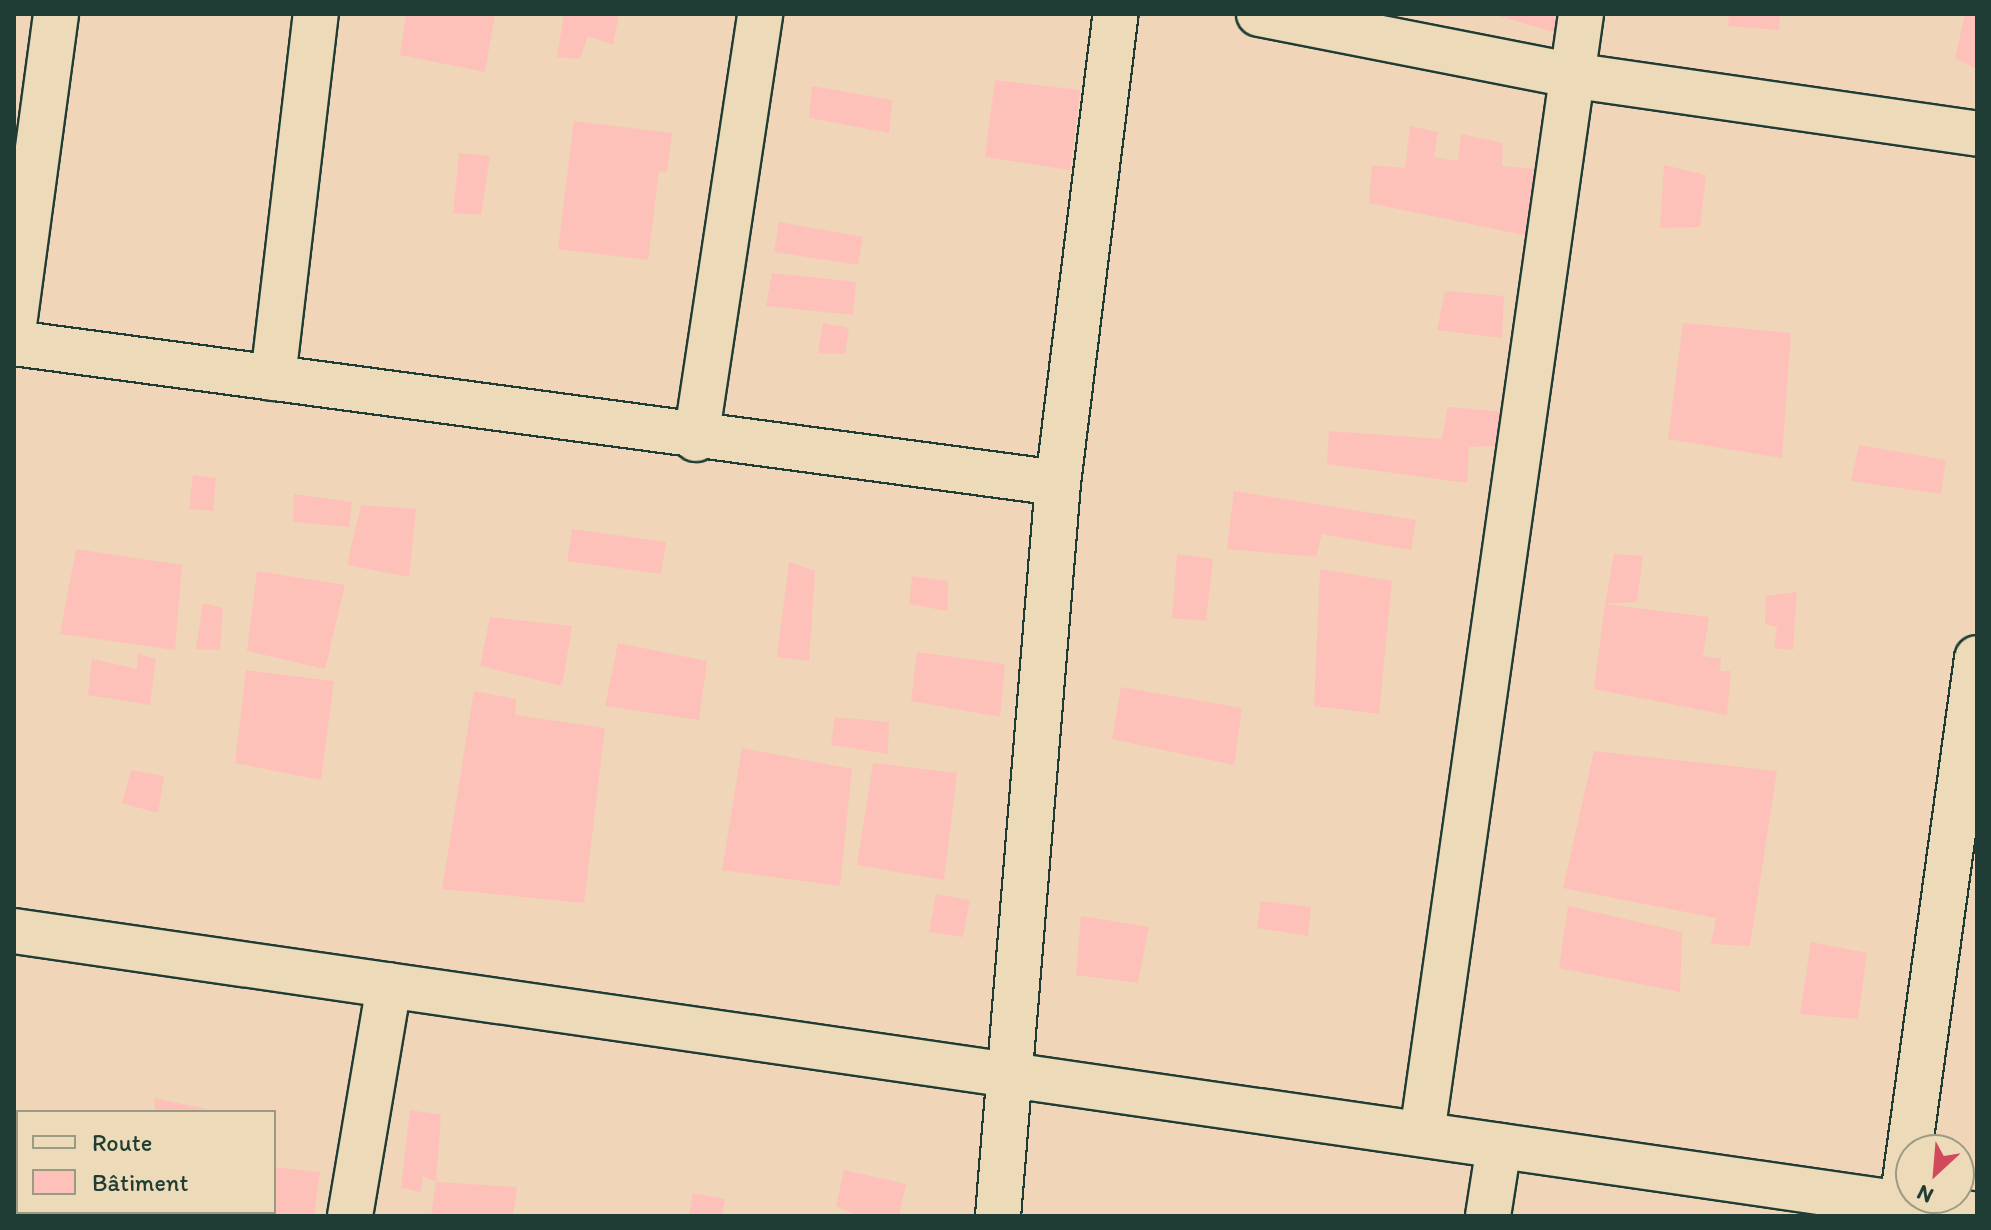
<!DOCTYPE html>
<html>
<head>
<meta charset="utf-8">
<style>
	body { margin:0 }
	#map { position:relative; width:1991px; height:1230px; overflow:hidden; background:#f0d5b8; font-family:Itim,sans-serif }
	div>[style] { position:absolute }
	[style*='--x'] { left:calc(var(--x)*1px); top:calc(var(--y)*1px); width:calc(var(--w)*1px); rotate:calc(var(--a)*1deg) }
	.building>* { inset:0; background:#fdc1ba }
	.roads { filter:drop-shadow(2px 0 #1f3d34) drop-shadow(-2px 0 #1f3d34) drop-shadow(0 2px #1f3d34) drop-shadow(0 -2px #1f3d34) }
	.minor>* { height:44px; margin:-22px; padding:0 22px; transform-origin:22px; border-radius:22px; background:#eddab8 }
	span { translate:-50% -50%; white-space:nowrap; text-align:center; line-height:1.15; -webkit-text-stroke:7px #eddab8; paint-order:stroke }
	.frame { position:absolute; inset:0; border:16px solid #1f3d34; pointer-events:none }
	.legend { position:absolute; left:16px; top:1110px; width:260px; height:104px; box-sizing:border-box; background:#eddab8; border:2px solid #9b9b83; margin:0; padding:10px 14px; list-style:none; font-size:24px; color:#1f3d34 }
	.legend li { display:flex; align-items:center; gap:16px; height:40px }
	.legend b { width:40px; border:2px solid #9b9b83 }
	.north { position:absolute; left:1895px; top:1134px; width:80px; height:80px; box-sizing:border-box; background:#eddab8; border:2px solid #9b9b83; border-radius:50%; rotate:206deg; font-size:22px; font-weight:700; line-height:32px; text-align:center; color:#1f3d34 }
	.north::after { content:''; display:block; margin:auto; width:28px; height:36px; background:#d1495b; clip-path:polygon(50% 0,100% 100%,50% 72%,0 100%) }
</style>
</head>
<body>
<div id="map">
	<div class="building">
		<i style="clip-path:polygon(406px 14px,495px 14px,485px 72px,400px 55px)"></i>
		<i style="clip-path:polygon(564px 14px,619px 14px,613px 45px,588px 36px,580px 59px,557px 57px)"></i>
		<i style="clip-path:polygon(1496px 14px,1558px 14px,1556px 33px,1496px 15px)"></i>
		<i style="clip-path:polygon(1729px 14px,1780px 14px,1779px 30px,1728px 26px)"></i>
		<i style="clip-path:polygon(1965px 14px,1977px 14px,1977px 69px,1955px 58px)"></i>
		<i style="clip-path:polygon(995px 80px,1080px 90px,1070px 170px,985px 157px)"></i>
		<i style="clip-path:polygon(812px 86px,892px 100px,889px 133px,809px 118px)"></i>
		<i style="clip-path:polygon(574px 121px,672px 133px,667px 172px,659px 171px,648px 260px,558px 249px)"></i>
		<i style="clip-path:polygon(1410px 126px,1438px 132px,1434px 157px,1458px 161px,1461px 134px,1503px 143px,1502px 166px,1537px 169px,1528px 236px,1369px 203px,1372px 165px,1405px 168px)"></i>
		<i style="clip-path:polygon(459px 153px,490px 156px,481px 215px,453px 213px)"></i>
		<i style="clip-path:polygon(1664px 165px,1706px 175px,1700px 227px,1660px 228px)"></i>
		<i style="clip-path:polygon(779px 222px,863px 237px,858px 265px,774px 252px)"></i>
		<i style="clip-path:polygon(772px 273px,856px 282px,853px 315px,766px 306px)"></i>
		<i style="clip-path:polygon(1445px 291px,1504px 296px,1502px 338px,1437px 330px)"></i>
		<i style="clip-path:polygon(823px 323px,849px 328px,845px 354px,818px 353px)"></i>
		<i style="clip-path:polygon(1683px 323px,1791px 333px,1782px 458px,1668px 439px)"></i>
		<i style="clip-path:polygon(1448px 407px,1507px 412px,1503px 446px,1469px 447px,1467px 483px,1327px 464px,1329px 431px,1442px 439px)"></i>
		<i style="clip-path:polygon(1859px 445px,1946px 460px,1941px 494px,1851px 481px)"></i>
		<i style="clip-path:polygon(193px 475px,216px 478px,213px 511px,189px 509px)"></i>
		<i style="clip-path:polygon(1234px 491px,1416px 520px,1411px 550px,1322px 534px,1316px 557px,1227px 549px)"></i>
		<i style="clip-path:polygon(294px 494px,352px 502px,349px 527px,293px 522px)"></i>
		<i style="clip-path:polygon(361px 505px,416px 509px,409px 577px,347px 565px)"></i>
		<i style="clip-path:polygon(572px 529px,666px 542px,661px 574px,567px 561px)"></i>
		<i style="clip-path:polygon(76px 549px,182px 565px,175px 650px,60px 634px)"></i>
		<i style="clip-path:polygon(1177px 554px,1213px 559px,1206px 621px,1172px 618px)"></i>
		<i style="clip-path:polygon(1614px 554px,1643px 556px,1637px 602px,1605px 604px)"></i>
		<i style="clip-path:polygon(789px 562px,815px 571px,809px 661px,777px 657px)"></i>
		<i style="clip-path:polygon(1320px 569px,1392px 581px,1379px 714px,1314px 706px)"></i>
		<i style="clip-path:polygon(257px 571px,345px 585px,325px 669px,247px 651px)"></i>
		<i style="clip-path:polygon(912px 576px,948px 581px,947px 611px,909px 604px)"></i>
		<i style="clip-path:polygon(1797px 592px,1793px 650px,1774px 648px,1777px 627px,1765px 624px,1766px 596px)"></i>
		<i style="clip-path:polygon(203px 603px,223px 608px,220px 650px,196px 649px)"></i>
		<i style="clip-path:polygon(1605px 604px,1709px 617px,1703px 656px,1721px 659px,1720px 671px,1731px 671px,1727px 715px,1594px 689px)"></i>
		<i style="clip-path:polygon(490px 617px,572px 626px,562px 686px,480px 666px)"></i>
		<i style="clip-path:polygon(618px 643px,707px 661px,699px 720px,605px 706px)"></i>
		<i style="clip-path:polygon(917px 652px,1005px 664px,1000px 717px,911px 701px)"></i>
		<i style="clip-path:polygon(138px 653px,156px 659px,150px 705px,88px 695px,92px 659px,137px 669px)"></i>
		<i style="clip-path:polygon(246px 670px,334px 681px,321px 780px,235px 763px)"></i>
		<i style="clip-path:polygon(1121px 687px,1242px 708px,1234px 765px,1112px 739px)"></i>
		<i style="clip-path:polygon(474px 691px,516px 699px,515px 715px,605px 728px,584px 903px,442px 889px)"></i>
		<i style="clip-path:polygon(835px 717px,889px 722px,888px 754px,831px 745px)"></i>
		<i style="clip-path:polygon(742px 748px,852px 769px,840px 886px,722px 870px)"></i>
		<i style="clip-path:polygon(1594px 751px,1777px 771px,1750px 946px,1711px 944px,1716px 918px,1563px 888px)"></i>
		<i style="clip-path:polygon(873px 763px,957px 773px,944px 880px,857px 865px)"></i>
		<i style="clip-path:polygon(131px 770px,164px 776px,158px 813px,122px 803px)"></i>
		<i style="clip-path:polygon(936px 894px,970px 900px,963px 937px,929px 932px)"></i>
		<i style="clip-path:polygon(1261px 901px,1311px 907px,1308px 936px,1257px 928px)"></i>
		<i style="clip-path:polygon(1568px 906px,1682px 932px,1680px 992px,1559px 968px)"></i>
		<i style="clip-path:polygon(1081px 916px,1149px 927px,1138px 983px,1076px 975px)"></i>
		<i style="clip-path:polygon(1811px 942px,1867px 953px,1858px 1019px,1800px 1014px)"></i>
		<i style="clip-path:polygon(154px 1098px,207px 1109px,206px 1112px,155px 1112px)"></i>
		<i style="clip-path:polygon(410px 1110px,441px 1115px,436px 1182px,423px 1176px,421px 1192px,401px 1188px)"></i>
		<i style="clip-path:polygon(274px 1167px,320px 1172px,314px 1216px,266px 1216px,274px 1212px)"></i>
		<i style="clip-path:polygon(844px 1170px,906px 1184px,899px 1216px,859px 1216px,836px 1206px)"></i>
		<i style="clip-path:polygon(436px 1182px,517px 1187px,513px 1216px,431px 1216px)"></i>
		<i style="clip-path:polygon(693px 1193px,725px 1199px,722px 1216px,689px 1216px)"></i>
		<i style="clip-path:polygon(171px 1212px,194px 1212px,208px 1214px,170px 1216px)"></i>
	</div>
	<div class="roads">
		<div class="minor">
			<i style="--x:1259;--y:14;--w:317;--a:11.1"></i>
			<i style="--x:1570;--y:75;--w:411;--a:8.2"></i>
			<i style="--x:14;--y:325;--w:314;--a:-82.3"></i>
			<i style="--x:14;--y:343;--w:1053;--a:7.64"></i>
			<i style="--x:273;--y:378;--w:367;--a:-83.3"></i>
			<i style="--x:696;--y:439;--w:430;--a:-81.4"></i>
			<i style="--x:14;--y:931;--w:1983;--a:8.23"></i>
			<i style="--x:1422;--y:1134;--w:1131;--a:-81.92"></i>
			<i style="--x:1902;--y:1203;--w:550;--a:-82.16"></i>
			<i style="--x:350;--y:1216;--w:234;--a:-80.4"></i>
			<i style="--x:998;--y:1216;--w:735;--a:-85.32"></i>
			<i style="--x:1058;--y:483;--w:473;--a:-83"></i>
			<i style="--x:1488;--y:1216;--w:71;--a:-81.1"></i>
		</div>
	</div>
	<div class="frame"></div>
	<ul class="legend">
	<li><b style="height:10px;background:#eddab8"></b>Route</li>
	<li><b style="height:22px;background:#fdc1ba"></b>Bâtiment</li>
	</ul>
	<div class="north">N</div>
</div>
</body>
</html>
